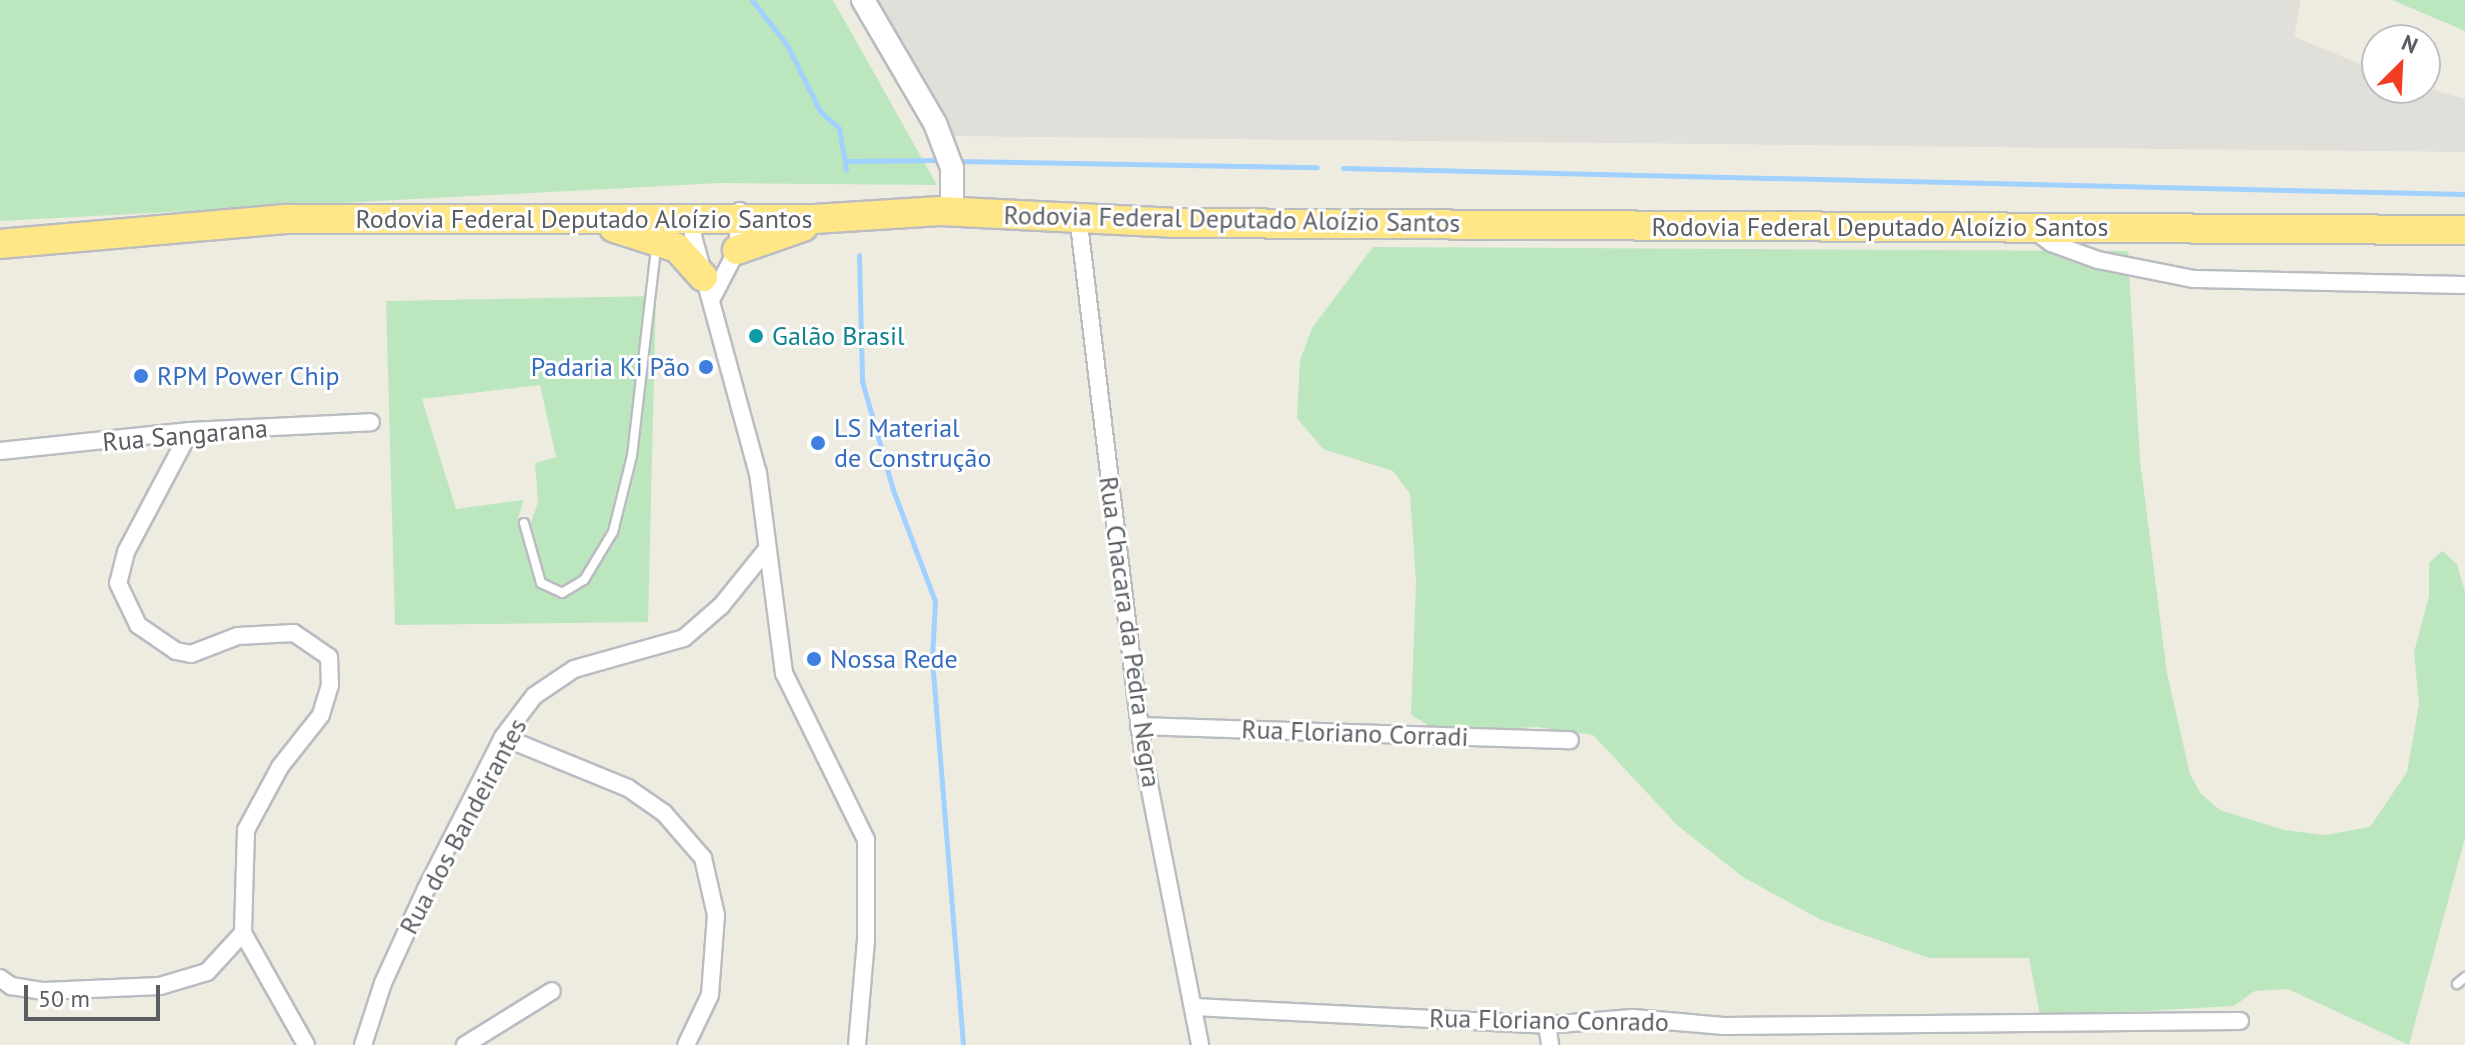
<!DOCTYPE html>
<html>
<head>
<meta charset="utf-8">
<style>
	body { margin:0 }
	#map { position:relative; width:2465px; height:1045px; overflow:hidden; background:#eeece1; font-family:"PT Sans",sans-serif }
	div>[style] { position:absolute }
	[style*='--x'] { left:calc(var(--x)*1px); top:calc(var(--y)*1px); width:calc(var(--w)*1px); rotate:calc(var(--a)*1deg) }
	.industrial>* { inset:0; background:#e1dfd9 }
	.green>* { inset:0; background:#bce7be }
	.stream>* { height:5px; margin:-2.5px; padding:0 2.5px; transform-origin:2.5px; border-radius:2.5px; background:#a0d1ff }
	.roads { filter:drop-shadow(2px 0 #b9bcc1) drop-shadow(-2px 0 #b9bcc1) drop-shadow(0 2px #b9bcc1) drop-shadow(0 -2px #b9bcc1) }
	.lane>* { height:8px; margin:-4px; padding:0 4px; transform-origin:4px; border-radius:4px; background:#fff }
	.street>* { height:16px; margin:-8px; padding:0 8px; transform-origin:8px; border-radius:8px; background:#fff }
	.secondary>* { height:22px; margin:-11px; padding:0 11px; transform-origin:11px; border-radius:11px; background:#fff }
	.highway>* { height:28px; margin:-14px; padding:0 14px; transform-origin:14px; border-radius:14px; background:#ffe687 }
	.dots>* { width:22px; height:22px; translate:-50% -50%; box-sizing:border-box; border:4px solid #fff; border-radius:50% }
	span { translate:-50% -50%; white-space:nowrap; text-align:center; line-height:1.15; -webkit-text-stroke:6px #fff; paint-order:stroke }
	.street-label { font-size:26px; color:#5a5e63 }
	.culture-label { font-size:26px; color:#0d838f }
	.left { translate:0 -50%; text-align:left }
	.shop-label { font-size:26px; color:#366cbe }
	.right { translate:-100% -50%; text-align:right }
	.north { position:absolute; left:2361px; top:24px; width:80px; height:80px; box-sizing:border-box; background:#fff; border:2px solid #bdbfc1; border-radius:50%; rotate:24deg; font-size:22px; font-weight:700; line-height:32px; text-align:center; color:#5a5e63 }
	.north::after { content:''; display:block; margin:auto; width:28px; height:36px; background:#f23d23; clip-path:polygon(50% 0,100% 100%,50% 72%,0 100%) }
	.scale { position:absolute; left:24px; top:985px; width:136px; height:36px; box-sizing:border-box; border:4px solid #5a5e63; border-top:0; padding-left:10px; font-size:24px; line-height:28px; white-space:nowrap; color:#5a5e63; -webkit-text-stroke:6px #fff; paint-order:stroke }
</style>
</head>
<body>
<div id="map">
	<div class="industrial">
		<i style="clip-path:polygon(872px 0,2301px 0,2294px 37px,2377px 71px,2377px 88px,2425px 88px,2465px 99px,2465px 152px,946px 136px)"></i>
	</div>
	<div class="green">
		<i style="clip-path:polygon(0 0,833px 0,937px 185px,720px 183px,0 221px)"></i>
		<i style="clip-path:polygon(2392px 0,2465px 0,2465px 31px)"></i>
		<i style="clip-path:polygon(1373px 247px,2128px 251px,2140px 460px,2167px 673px,2190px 774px,2201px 794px,2220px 810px,2284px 830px,2325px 835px,2370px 827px,2407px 772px,2419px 704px,2414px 652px,2429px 596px,2429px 563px,2442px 551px,2457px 564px,2465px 592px,2465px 838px,2409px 1045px,2288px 989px,2255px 991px,2234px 1006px,2108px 1013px,2061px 1033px,2043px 1032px,2029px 958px,1929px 958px,1821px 920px,1743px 877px,1678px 826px,1593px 735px,1537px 727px,1440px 732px,1411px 715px,1416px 582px,1410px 494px,1393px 471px,1323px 449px,1297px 418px,1300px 360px,1312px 328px)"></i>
		<i style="clip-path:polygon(evenodd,656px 296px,648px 622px,395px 625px,386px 301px,656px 296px,540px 385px,556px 457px,535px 463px,538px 502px,530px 525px,517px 521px,524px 500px,456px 509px,422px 399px,540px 385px)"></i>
	</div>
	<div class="stream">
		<i style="--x:752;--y:0;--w:57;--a:52.1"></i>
		<i style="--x:787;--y:45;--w:74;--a:63.4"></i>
		<i style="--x:820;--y:111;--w:25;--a:42"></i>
		<i style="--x:839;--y:128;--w:42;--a:80.3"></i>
		<i style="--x:845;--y:161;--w:94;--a:-0.6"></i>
		<i style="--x:959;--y:161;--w:358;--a:1"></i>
		<i style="--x:1343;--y:168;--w:1122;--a:1.33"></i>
		<i style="--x:859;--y:255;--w:126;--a:88.6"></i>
		<i style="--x:862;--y:381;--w:113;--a:74.1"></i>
		<i style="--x:893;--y:490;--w:119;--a:69.3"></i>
		<i style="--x:935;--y:601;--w:58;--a:93"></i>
		<i style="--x:932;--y:659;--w:387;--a:85.4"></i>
	</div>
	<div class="roads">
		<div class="lane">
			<i style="--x:524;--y:523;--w:62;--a:74.2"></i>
			<i style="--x:541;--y:583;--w:23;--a:25"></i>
			<i style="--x:562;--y:593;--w:26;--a:-31"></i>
			<i style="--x:584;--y:580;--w:56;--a:-58.9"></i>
			<i style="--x:613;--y:532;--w:78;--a:-76"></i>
			<i style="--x:632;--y:456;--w:209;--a:-83.4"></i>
			<i style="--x:2457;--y:984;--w:11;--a:-41"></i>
		</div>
		<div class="street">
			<i style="--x:695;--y:213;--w:23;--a:95"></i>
			<i style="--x:693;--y:236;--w:246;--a:74.7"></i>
			<i style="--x:758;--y:473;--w:202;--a:82.6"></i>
			<i style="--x:784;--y:673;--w:186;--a:63.8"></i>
			<i style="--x:866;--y:840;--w:100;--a:90"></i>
			<i style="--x:866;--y:940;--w:105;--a:94.9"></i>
			<i style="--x:1078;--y:216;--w:542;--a:83.11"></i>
			<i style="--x:1143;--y:754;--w:297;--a:78.9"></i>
			<i style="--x:2032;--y:229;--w:24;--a:36"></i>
			<i style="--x:2051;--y:243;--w:50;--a:19.9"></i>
			<i style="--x:2098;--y:260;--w:98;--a:11.2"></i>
			<i style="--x:2194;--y:279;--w:271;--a:1.3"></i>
			<i style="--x:712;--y:298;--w:54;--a:-62.5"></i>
			<i style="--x:737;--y:250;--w:39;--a:-86"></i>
			<i style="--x:190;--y:431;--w:137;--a:117.9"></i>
			<i style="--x:126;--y:552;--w:32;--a:104"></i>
			<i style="--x:118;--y:583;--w:47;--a:64.5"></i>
			<i style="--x:138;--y:625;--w:46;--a:34.4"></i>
			<i style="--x:176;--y:651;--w:15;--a:11"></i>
			<i style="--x:191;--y:654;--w:50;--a:-21"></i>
			<i style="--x:238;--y:636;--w:56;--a:-3.1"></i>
			<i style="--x:294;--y:633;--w:42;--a:34.4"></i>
			<i style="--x:329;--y:657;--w:28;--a:88"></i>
			<i style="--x:330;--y:685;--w:31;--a:107"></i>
			<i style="--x:321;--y:715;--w:66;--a:128.3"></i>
			<i style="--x:280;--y:767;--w:72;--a:118.4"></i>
			<i style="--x:246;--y:830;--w:103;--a:91.7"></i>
			<i style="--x:243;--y:933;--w:129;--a:60.6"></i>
			<i style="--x:0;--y:451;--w:191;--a:-6"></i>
			<i style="--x:190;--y:431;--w:181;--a:-2.8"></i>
			<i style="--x:1139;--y:726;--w:431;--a:1.9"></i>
			<i style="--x:503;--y:737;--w:135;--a:22.2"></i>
			<i style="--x:628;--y:788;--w:44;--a:34.8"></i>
			<i style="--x:664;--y:813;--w:60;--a:49.1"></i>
			<i style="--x:703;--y:858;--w:58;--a:77.2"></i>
			<i style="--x:716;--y:915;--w:80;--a:94.3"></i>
			<i style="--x:710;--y:995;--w:55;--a:115.6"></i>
			<i style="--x:0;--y:978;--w:14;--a:36"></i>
			<i style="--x:11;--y:986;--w:33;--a:9"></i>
			<i style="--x:44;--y:991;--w:116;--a:-2.5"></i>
			<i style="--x:160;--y:986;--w:49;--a:-16.6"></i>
			<i style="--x:207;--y:972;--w:53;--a:-47.3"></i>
			<i style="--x:1194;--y:1007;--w:353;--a:2.9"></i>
			<i style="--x:1547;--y:1025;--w:86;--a:-4.7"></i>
			<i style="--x:1633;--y:1018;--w:91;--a:5"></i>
			<i style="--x:1724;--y:1026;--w:516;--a:-0.56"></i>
			<i style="--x:1547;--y:1025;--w:20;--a:81"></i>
			<i style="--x:363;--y:1045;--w:65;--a:-72.1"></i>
			<i style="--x:383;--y:983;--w:103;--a:-65.4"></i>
			<i style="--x:426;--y:889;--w:170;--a:-63.1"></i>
			<i style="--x:503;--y:737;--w:51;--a:-52.9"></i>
			<i style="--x:534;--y:696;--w:48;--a:-34"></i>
			<i style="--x:574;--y:669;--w:114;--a:-15.7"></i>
			<i style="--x:684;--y:638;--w:49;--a:-40.9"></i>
			<i style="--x:721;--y:606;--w:73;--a:-51.1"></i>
			<i style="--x:465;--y:1045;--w:102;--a:-31.8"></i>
		</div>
		<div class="secondary">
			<i style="--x:863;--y:0;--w:143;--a:59.7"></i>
			<i style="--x:935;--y:123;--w:48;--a:69.3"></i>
			<i style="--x:952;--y:168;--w:44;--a:90"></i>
		</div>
		<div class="highway">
			<i style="--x:614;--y:228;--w:66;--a:17.6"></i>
			<i style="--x:677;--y:248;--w:39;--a:48"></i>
			<i style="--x:0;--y:244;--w:287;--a:-5"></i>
			<i style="--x:286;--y:219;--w:528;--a:0"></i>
			<i style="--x:814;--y:219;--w:126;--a:-3.6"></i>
			<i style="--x:940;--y:211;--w:233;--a:2.9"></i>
			<i style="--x:1173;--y:223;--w:1292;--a:0.31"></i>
			<i style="--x:737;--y:250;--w:70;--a:-19.2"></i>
		</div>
	</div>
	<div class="dots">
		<i style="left:756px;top:336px;background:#0f9aa8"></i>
		<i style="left:706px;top:367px;background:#3f7fe0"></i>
		<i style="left:141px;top:376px;background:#3f7fe0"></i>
		<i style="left:818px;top:443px;background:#3f7fe0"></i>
		<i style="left:814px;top:659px;background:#3f7fe0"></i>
	</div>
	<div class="street-label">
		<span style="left:584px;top:219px">Rodovia Federal Deputado Aloízio Santos</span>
		<span style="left:1232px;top:219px;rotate:1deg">Rodovia Federal Deputado Aloízio Santos</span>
		<span style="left:1880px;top:227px">Rodovia Federal Deputado Aloízio Santos</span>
		<span style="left:185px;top:435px;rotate:-5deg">Rua Sangarana</span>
		<span style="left:1130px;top:632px;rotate:82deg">Rua Chacara da Pedra Negra</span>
		<span style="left:1355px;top:733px;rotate:2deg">Rua Floriano Corradi</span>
		<span style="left:463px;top:826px;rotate:-62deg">Rua dos Bandeirantes</span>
		<span style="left:1549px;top:1020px;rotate:1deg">Rua Floriano Conrado</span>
	</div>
	<div class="culture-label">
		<span class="left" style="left:772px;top:336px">Galão Brasil</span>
	</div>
	<div class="shop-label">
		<span class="right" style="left:690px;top:367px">Padaria Ki Pão</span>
		<span class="left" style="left:157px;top:376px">RPM Power Chip</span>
		<span class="left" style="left:834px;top:443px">LS Material<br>de Construção</span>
		<span class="left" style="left:830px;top:659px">Nossa Rede</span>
	</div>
	<div class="north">N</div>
	<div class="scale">50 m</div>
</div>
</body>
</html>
